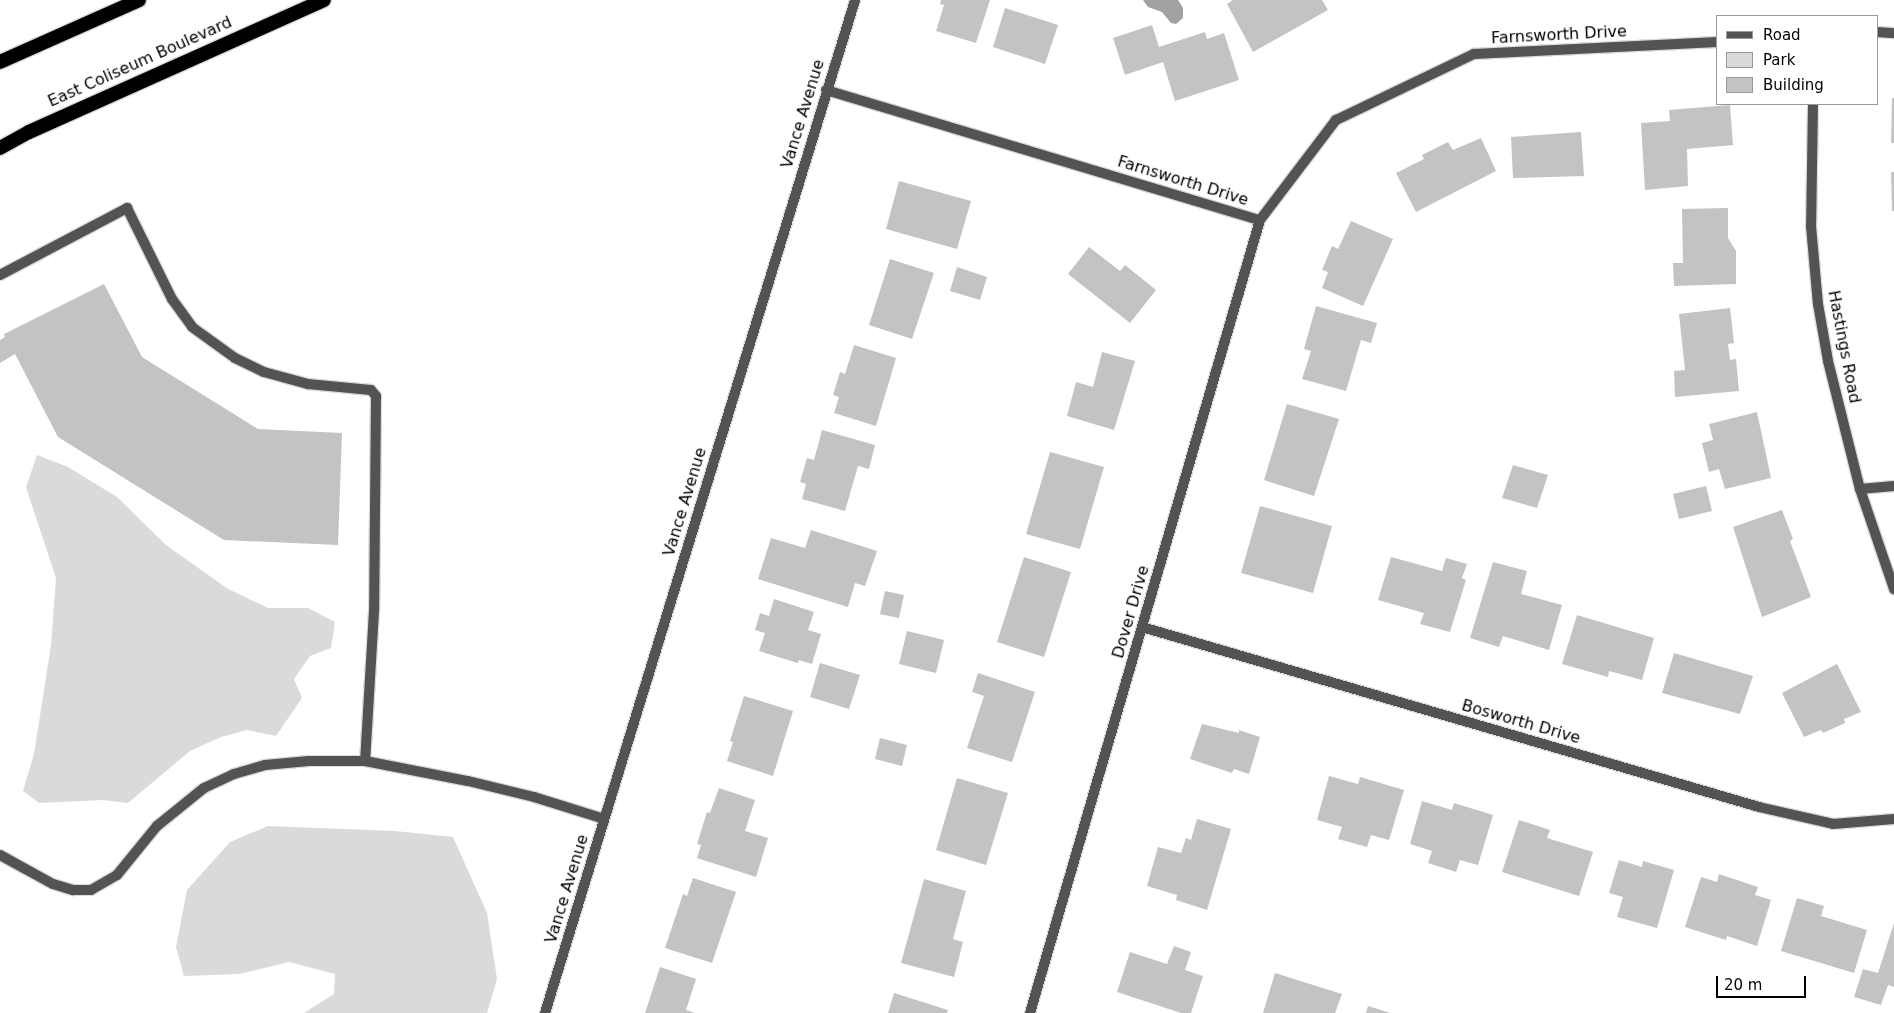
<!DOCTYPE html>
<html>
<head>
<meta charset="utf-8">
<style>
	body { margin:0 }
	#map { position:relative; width:1894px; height:1013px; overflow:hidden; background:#fff; font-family:"DejaVu Sans",sans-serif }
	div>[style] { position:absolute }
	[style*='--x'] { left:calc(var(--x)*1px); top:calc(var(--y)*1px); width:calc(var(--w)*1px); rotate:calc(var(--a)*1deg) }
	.green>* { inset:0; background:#dadada }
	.water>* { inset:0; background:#a1a1a1 }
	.building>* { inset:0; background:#c3c3c3 }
	.roads { filter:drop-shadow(1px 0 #dbdbdb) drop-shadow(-1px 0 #dbdbdb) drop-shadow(0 1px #dbdbdb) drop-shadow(0 -1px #dbdbdb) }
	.service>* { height:10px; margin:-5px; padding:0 5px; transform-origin:5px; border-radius:5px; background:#535353 }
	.minor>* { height:10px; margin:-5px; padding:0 5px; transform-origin:5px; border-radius:5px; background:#535353 }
	.tertiary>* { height:10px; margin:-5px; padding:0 5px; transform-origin:5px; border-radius:5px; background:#535353 }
	.trunk>* { height:14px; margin:-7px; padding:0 7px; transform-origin:7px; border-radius:7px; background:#000 }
	span { translate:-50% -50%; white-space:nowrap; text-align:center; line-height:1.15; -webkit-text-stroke:4px #fff; paint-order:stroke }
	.street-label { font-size:16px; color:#000 }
	.legend { position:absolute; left:1716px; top:15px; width:162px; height:90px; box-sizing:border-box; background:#fff; border:1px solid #999; margin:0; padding:6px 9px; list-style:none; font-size:15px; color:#000 }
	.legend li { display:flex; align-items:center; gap:10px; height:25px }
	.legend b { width:25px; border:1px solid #999 }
	.scale { position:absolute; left:1716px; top:976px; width:90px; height:22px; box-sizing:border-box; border:2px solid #000; border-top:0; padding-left:6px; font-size:15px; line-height:18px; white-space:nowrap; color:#000; -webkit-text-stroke:4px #fff; paint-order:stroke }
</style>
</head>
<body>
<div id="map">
	<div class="green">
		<i style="clip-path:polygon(37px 455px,68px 467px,117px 497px,166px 545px,228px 589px,268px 608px,308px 608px,335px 622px,331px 648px,310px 656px,294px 679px,302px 698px,276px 736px,247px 730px,221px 737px,190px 751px,128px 803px,103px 800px,39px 803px,23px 791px,34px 754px,51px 645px,56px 578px,26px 487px)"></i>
		<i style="clip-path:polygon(268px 826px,395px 831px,453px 837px,487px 913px,497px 979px,487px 1013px,304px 1013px,334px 994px,335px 974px,289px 962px,239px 974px,184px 976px,176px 947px,187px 890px,230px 842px)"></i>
	</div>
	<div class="water">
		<i style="clip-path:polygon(1143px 0,1178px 0,1183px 8px,1183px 18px,1176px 24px,1171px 23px,1162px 12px,1148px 7px)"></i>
	</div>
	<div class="building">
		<i style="clip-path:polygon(941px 0,990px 0,976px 43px,936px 31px,944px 5px,940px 4px)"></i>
		<i style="clip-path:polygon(1233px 0,1322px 0,1328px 10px,1253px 52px,1227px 4px)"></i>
		<i style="clip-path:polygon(1005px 8px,1058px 25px,1045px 64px,993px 47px)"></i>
		<i style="clip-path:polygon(1152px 25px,1159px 47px,1205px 32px,1207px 39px,1224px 33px,1239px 80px,1175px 101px,1163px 62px,1125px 75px,1113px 38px)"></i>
		<i style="clip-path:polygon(1892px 98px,1894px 98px,1894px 143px,1891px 143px)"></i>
		<i style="clip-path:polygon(1730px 105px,1733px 145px,1687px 149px,1688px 186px,1645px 190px,1641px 123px,1670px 121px,1669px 110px)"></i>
		<i style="clip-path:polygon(1581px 132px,1584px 176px,1513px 178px,1511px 137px)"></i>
		<i style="clip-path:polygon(1481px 138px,1496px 171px,1416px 212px,1396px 173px,1424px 159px,1422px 155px,1448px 142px,1453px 150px)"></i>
		<i style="clip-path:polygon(1891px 172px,1894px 172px,1894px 211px,1892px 211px)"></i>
		<i style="clip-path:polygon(899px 181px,971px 201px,957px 249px,886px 229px)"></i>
		<i style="clip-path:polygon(1728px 208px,1728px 238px,1736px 251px,1736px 284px,1674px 286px,1673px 263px,1683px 263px,1682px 209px)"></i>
		<i style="clip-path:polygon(1351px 221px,1393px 239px,1363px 306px,1322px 288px,1328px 272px,1322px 270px,1332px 246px,1338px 249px)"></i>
		<i style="clip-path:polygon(1089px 247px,1120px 271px,1125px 265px,1156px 290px,1130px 323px,1068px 274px)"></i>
		<i style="clip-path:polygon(890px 259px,934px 273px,912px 339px,869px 325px)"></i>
		<i style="clip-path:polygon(957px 267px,987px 277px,980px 300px,950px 291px)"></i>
		<i style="clip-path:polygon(104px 284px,142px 357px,258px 429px,342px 433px,338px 545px,224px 540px,58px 437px,15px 354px,0 363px,0 340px,5px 337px,4px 334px)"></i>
		<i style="clip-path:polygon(1316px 306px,1377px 323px,1371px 343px,1361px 340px,1346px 391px,1302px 379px,1311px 351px,1304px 349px)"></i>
		<i style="clip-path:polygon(1730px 308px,1734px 343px,1728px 344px,1730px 360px,1736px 359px,1739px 391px,1675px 397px,1674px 371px,1685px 370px,1679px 314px)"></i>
		<i style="clip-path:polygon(854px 345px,896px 358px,876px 426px,834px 413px,839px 397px,833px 395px,840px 372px,845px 374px)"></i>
		<i style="clip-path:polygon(1102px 352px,1135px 361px,1114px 430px,1067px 416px,1076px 382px,1093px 387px)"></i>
		<i style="clip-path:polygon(1287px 404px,1339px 419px,1314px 496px,1264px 480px)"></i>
		<i style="clip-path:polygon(1757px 412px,1771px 478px,1725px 489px,1719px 469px,1709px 472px,1702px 443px,1713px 440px,1709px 424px)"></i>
		<i style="clip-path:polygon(822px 430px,875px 445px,869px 469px,858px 466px,845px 511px,802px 499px,806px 484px,800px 482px,807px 458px,814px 460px)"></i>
		<i style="clip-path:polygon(1050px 452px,1104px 467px,1080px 549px,1026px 534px)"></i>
		<i style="clip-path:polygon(1513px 465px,1548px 475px,1537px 508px,1502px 498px)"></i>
		<i style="clip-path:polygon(1706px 486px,1712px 511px,1679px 519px,1673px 494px)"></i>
		<i style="clip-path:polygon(1260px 506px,1332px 526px,1313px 593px,1241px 573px)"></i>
		<i style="clip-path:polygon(1782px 510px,1793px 539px,1790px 541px,1811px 597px,1762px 617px,1733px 527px)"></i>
		<i style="clip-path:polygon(811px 530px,877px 551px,865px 586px,855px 583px,848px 607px,758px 579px,771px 538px,805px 548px)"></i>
		<i style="clip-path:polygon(1024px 557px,1071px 572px,1044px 657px,997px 642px)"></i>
		<i style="clip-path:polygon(1391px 557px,1442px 571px,1446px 558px,1467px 564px,1462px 578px,1466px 580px,1450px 632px,1420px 624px,1424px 613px,1378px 600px)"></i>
		<i style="clip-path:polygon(1493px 562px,1527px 571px,1521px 594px,1562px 605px,1549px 650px,1503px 636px,1499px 647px,1470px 638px)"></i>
		<i style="clip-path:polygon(885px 591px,904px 595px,899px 618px,880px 614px)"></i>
		<i style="clip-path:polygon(774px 599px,814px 612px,808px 630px,821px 634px,812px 664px,799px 660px,798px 663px,759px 651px,765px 633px,755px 630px,760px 613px,769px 616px)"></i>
		<i style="clip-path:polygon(1577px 615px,1654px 638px,1642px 680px,1609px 671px,1608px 677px,1562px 664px)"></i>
		<i style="clip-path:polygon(907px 631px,944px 640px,936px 673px,899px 664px)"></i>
		<i style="clip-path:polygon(1674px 653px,1753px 676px,1740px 714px,1662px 693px)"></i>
		<i style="clip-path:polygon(820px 663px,860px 675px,849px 709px,810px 697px)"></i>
		<i style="clip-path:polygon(1837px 664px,1861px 712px,1844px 719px,1845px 723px,1823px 733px,1821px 730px,1804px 737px,1782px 693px)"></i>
		<i style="clip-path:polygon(978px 673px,1035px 692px,1012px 762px,967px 748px,984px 696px,972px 692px)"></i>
		<i style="clip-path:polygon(744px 696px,793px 711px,773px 776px,727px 761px,733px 742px,730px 741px)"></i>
		<i style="clip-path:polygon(1202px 724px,1239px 733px,1239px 730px,1260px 737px,1249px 774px,1234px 769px,1232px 773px,1190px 759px)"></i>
		<i style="clip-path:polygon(880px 738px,907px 745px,902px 766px,875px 759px)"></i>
		<i style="clip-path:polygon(1329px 776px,1358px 784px,1360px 777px,1404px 790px,1389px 840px,1371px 835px,1367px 847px,1338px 839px,1342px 827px,1317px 820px)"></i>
		<i style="clip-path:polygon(957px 778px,1008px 793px,986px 865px,936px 850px)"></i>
		<i style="clip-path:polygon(719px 788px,755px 800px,745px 831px,768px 838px,756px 877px,697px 858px,701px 845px,697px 844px,707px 812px,710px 813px)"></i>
		<i style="clip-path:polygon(1422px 801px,1452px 810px,1454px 803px,1493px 815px,1478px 865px,1460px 860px,1456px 872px,1428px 863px,1432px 851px,1410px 844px)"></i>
		<i style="clip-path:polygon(1197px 819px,1231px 829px,1207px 910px,1176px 900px,1177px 895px,1147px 886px,1158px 847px,1181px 853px,1186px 838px,1191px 840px)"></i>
		<i style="clip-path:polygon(1519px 820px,1550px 830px,1547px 838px,1593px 852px,1579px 896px,1502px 872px)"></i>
		<i style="clip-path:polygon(1619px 860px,1642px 867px,1643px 861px,1674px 870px,1657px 928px,1617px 917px,1623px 897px,1609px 893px)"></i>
		<i style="clip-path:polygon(1719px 874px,1758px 887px,1755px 895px,1771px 900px,1757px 946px,1727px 936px,1726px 940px,1685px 927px,1701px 877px,1717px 882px)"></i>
		<i style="clip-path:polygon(693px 878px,736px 892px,712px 963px,665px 948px,683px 894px,687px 896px)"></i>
		<i style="clip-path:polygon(924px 879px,966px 891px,953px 939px,963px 942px,954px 977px,901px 963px)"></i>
		<i style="clip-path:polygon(1797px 898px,1824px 906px,1821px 916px,1867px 930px,1854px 973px,1781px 951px)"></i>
		<i style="clip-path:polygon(1894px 923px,1894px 987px,1888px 985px,1881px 1005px,1854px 997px,1863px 969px,1878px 973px)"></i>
		<i style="clip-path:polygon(1174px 946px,1191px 952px,1185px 970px,1203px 976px,1191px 1013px,1181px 1013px,1117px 992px,1130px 952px,1167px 964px)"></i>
		<i style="clip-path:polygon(660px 967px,696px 979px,686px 1010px,695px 1013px,645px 1013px)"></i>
		<i style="clip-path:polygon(1275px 973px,1342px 994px,1335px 1013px,1263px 1013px)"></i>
		<i style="clip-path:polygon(894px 993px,948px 1010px,947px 1013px,888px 1013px)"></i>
		<i style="clip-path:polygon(1368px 1006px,1390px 1013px,1366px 1013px)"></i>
	</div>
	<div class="roads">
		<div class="service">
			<i style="--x:0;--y:275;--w:144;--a:-27.8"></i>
			<i style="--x:127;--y:208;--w:102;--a:63.7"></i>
			<i style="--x:172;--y:299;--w:34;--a:54"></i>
			<i style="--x:192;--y:327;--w:53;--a:35.8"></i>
			<i style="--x:235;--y:358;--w:32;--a:26"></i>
			<i style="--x:264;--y:372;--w:46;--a:15.3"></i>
			<i style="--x:308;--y:384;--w:63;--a:5.4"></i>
			<i style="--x:371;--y:390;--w:8;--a:50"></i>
			<i style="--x:376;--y:396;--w:215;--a:90.5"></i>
			<i style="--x:374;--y:611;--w:150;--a:93.4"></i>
			<i style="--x:0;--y:855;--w:60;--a:28.7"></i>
			<i style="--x:53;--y:884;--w:21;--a:17"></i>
			<i style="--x:73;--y:890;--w:18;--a:0"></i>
			<i style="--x:91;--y:890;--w:30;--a:-30"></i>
			<i style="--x:117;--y:875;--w:63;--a:-50.8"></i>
			<i style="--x:157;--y:826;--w:60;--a:-39"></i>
			<i style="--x:204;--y:788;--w:33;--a:-25"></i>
			<i style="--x:234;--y:774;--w:32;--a:-16"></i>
			<i style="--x:265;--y:765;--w:44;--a:-5.2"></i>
			<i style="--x:309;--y:761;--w:56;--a:0"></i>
			<i style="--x:365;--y:761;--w:105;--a:11"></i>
			<i style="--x:468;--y:781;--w:68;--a:13.6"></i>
			<i style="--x:534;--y:797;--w:73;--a:17.4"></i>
		</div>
		<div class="minor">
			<i style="--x:1878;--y:32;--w:16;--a:4"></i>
			<i style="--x:826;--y:90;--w:453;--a:16.7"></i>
			<i style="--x:1260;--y:220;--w:126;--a:-52.8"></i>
			<i style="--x:1336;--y:120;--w:153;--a:-25.6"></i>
			<i style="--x:1474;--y:54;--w:244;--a:-2.8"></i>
			<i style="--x:1813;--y:104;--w:122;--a:90.9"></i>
			<i style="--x:1811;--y:226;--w:78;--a:84.9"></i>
			<i style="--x:1818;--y:304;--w:58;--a:80"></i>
			<i style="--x:1828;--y:361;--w:132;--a:76"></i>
			<i style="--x:1860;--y:489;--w:106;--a:71.2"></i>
			<i style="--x:1860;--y:489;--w:34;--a:-5"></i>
			<i style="--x:1142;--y:627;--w:643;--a:16.26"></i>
			<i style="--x:1759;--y:807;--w:76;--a:12.9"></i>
			<i style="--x:1833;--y:824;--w:61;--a:-4.7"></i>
			<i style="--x:1030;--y:1013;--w:826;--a:-73.83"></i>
		</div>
		<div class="tertiary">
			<i style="--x:545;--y:1013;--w:1059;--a:-72.98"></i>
		</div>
		<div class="trunk">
			<i style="--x:0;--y:62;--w:152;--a:-24"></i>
			<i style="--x:0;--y:148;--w:33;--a:-29"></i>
			<i style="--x:29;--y:132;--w:323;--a:-24.1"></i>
		</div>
	</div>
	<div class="street-label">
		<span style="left:1559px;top:35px;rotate:-3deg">Farnsworth Drive</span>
		<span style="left:140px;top:62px;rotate:-24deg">East Coliseum Boulevard</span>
		<span style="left:803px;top:114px;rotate:-73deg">Vance Avenue</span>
		<span style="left:1183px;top:181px;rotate:17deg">Farnsworth Drive</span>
		<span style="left:1844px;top:347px;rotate:79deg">Hastings Road</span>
		<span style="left:685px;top:502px;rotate:-73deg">Vance Avenue</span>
		<span style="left:1131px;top:612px;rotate:-74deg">Dover Drive</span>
		<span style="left:1521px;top:722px;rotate:16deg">Bosworth Drive</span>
		<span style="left:567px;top:889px;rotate:-73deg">Vance Avenue</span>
	</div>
	<ul class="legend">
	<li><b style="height:6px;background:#535353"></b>Road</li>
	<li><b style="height:14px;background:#dadada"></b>Park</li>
	<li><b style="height:14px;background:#c3c3c3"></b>Building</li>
	</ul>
	<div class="scale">20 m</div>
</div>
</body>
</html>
